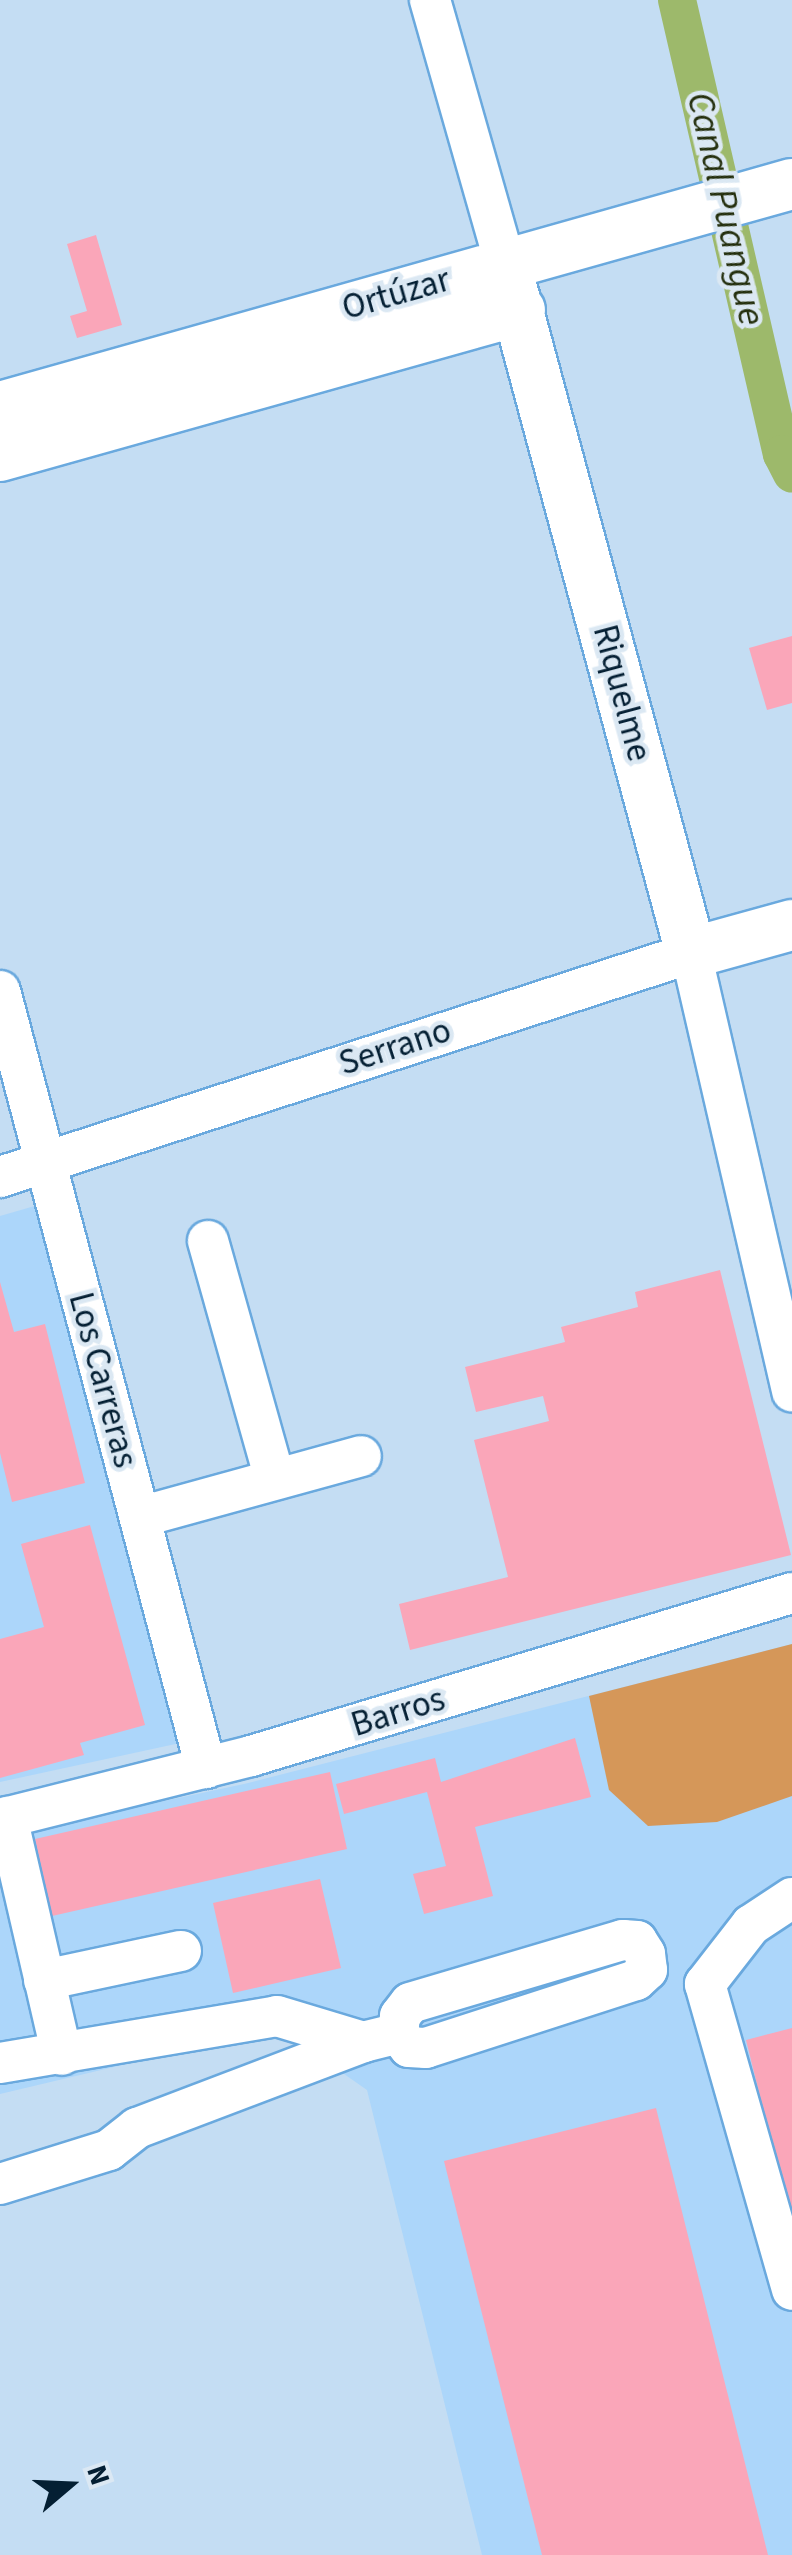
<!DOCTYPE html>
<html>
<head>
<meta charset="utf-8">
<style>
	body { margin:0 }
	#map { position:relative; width:792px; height:2555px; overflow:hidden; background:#c4ddf3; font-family:"Source Sans 3",sans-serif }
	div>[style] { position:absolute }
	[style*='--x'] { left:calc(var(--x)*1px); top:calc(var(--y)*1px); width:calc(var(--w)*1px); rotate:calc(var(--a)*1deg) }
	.built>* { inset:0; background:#acd6fa }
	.forest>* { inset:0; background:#d59759 }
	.canal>* { height:38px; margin:-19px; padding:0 19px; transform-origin:19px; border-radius:19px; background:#9db96b }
	.building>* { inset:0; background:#faa6b9 }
	.roads { filter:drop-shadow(2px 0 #6aa9de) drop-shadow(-2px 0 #6aa9de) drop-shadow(0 2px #6aa9de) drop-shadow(0 -2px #6aa9de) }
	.minor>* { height:40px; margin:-20px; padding:0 20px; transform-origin:20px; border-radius:20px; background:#fff }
	.major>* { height:50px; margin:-25px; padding:0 25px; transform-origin:25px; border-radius:25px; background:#fff }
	span { translate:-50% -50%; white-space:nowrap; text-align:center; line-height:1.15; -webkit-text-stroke:9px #dbe8f3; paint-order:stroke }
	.street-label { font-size:35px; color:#041f33 }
	.water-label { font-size:38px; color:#242f0d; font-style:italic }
	.north { position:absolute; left:20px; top:2435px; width:100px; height:100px; -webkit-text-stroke:8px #dbe8f3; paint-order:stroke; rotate:71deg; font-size:28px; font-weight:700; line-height:40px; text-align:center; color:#041f33 }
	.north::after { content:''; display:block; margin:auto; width:35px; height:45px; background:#041f33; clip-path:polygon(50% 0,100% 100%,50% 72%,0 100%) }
</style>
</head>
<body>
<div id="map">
	<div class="built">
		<i style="clip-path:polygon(45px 1203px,194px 1740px,0 1782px,0 1216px)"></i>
		<i style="clip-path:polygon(792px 1644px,792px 2555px,482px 2555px,367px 2090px,278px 2028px,0 2094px,0 1836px,244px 1784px)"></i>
	</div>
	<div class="forest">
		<i style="clip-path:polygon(792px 1644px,792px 1796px,717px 1822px,648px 1826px,609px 1790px,589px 1696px)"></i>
	</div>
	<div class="canal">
		<i style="--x:677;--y:0;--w:466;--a:77"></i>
		<i style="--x:782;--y:454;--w:22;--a:63"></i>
	</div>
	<div class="building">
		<i style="clip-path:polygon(96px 235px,122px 325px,77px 338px,70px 316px,87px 311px,67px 244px)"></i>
		<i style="clip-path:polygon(792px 636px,792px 703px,767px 710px,749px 648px)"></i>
		<i style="clip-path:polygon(720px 1270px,791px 1555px,410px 1650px,399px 1604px,508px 1577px,474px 1440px,549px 1421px,543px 1396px,476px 1412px,465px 1367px,565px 1342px,561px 1327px,638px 1307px,635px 1292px)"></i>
		<i style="clip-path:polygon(0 1282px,14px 1332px,45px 1324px,85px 1483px,12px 1502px,0 1453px)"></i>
		<i style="clip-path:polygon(90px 1525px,145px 1725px,80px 1743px,84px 1755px,0 1778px,0 1639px,44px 1627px,21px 1544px)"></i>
		<i style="clip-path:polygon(575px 1738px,591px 1797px,475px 1827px,493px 1896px,424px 1914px,413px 1874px,446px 1866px,427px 1792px,344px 1814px,336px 1784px,435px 1758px,441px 1782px)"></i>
		<i style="clip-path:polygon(330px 1772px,347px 1849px,52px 1916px,35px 1839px)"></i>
		<i style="clip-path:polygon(320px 1879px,341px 1968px,233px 1993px,213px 1903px)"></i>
		<i style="clip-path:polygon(792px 2028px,792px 2221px,791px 2221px,746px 2040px)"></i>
		<i style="clip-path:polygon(656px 2108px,768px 2555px,542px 2555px,444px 2161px)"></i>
	</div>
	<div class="roads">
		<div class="minor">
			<i style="--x:430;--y:0;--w:273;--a:74.1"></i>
			<i style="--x:0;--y:991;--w:804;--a:75.15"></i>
			<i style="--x:0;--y:1177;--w:726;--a:-17.96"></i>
			<i style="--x:691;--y:953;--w:450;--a:77"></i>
			<i style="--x:208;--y:1241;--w:247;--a:74.3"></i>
			<i style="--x:140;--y:1517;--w:229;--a:-15.4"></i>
			<i style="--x:7;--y:1817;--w:244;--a:77"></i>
			<i style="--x:0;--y:1819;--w:259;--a:-14.1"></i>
			<i style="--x:251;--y:1756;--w:565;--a:-16.77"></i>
			<i style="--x:792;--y:1898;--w:49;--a:146.6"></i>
			<i style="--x:751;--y:1925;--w:75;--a:127.9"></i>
			<i style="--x:705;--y:1984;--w:318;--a:74.1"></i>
			<i style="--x:623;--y:1940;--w:14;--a:4"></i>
			<i style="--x:637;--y:1941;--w:15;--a:58"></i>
			<i style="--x:645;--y:1954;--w:16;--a:83"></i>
			<i style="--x:647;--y:1970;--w:15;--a:138"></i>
			<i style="--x:636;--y:1980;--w:221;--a:162.1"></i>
			<i style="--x:426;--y:2048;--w:17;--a:-177"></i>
			<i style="--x:409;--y:2047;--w:18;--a:-128"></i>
			<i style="--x:398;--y:2033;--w:17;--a:-83"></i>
			<i style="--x:400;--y:2016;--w:16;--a:-52"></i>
			<i style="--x:410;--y:2003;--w:222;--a:-16.5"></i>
			<i style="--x:44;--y:1980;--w:140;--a:-12"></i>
			<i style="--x:0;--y:2063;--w:281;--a:-9.6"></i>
			<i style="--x:277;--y:2016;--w:90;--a:16.8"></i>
			<i style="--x:363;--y:2042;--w:36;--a:-14"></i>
			<i style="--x:0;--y:2184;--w:114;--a:-17.3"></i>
			<i style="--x:109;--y:2150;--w:36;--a:-38"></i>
			<i style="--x:137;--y:2128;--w:242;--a:-20.8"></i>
		</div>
		<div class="major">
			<i style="--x:505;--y:263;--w:715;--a:74.91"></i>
			<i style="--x:691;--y:953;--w:105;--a:-15.5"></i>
			<i style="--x:0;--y:407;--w:823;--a:-15.73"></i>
			<i style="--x:0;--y:456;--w:540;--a:-15.68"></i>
		</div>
	</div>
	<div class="street-label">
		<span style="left:396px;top:294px;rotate:-16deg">Ortúzar</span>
		<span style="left:622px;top:693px;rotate:75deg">Riquelme</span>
		<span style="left:395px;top:1047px;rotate:-18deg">Serrano</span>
		<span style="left:103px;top:1380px;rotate:75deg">Los Carreras</span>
		<span style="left:398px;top:1712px;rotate:-17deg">Barros</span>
	</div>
	<div class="water-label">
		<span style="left:725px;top:209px;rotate:77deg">Canal Puangue</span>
	</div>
	<div class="north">N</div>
</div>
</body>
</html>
